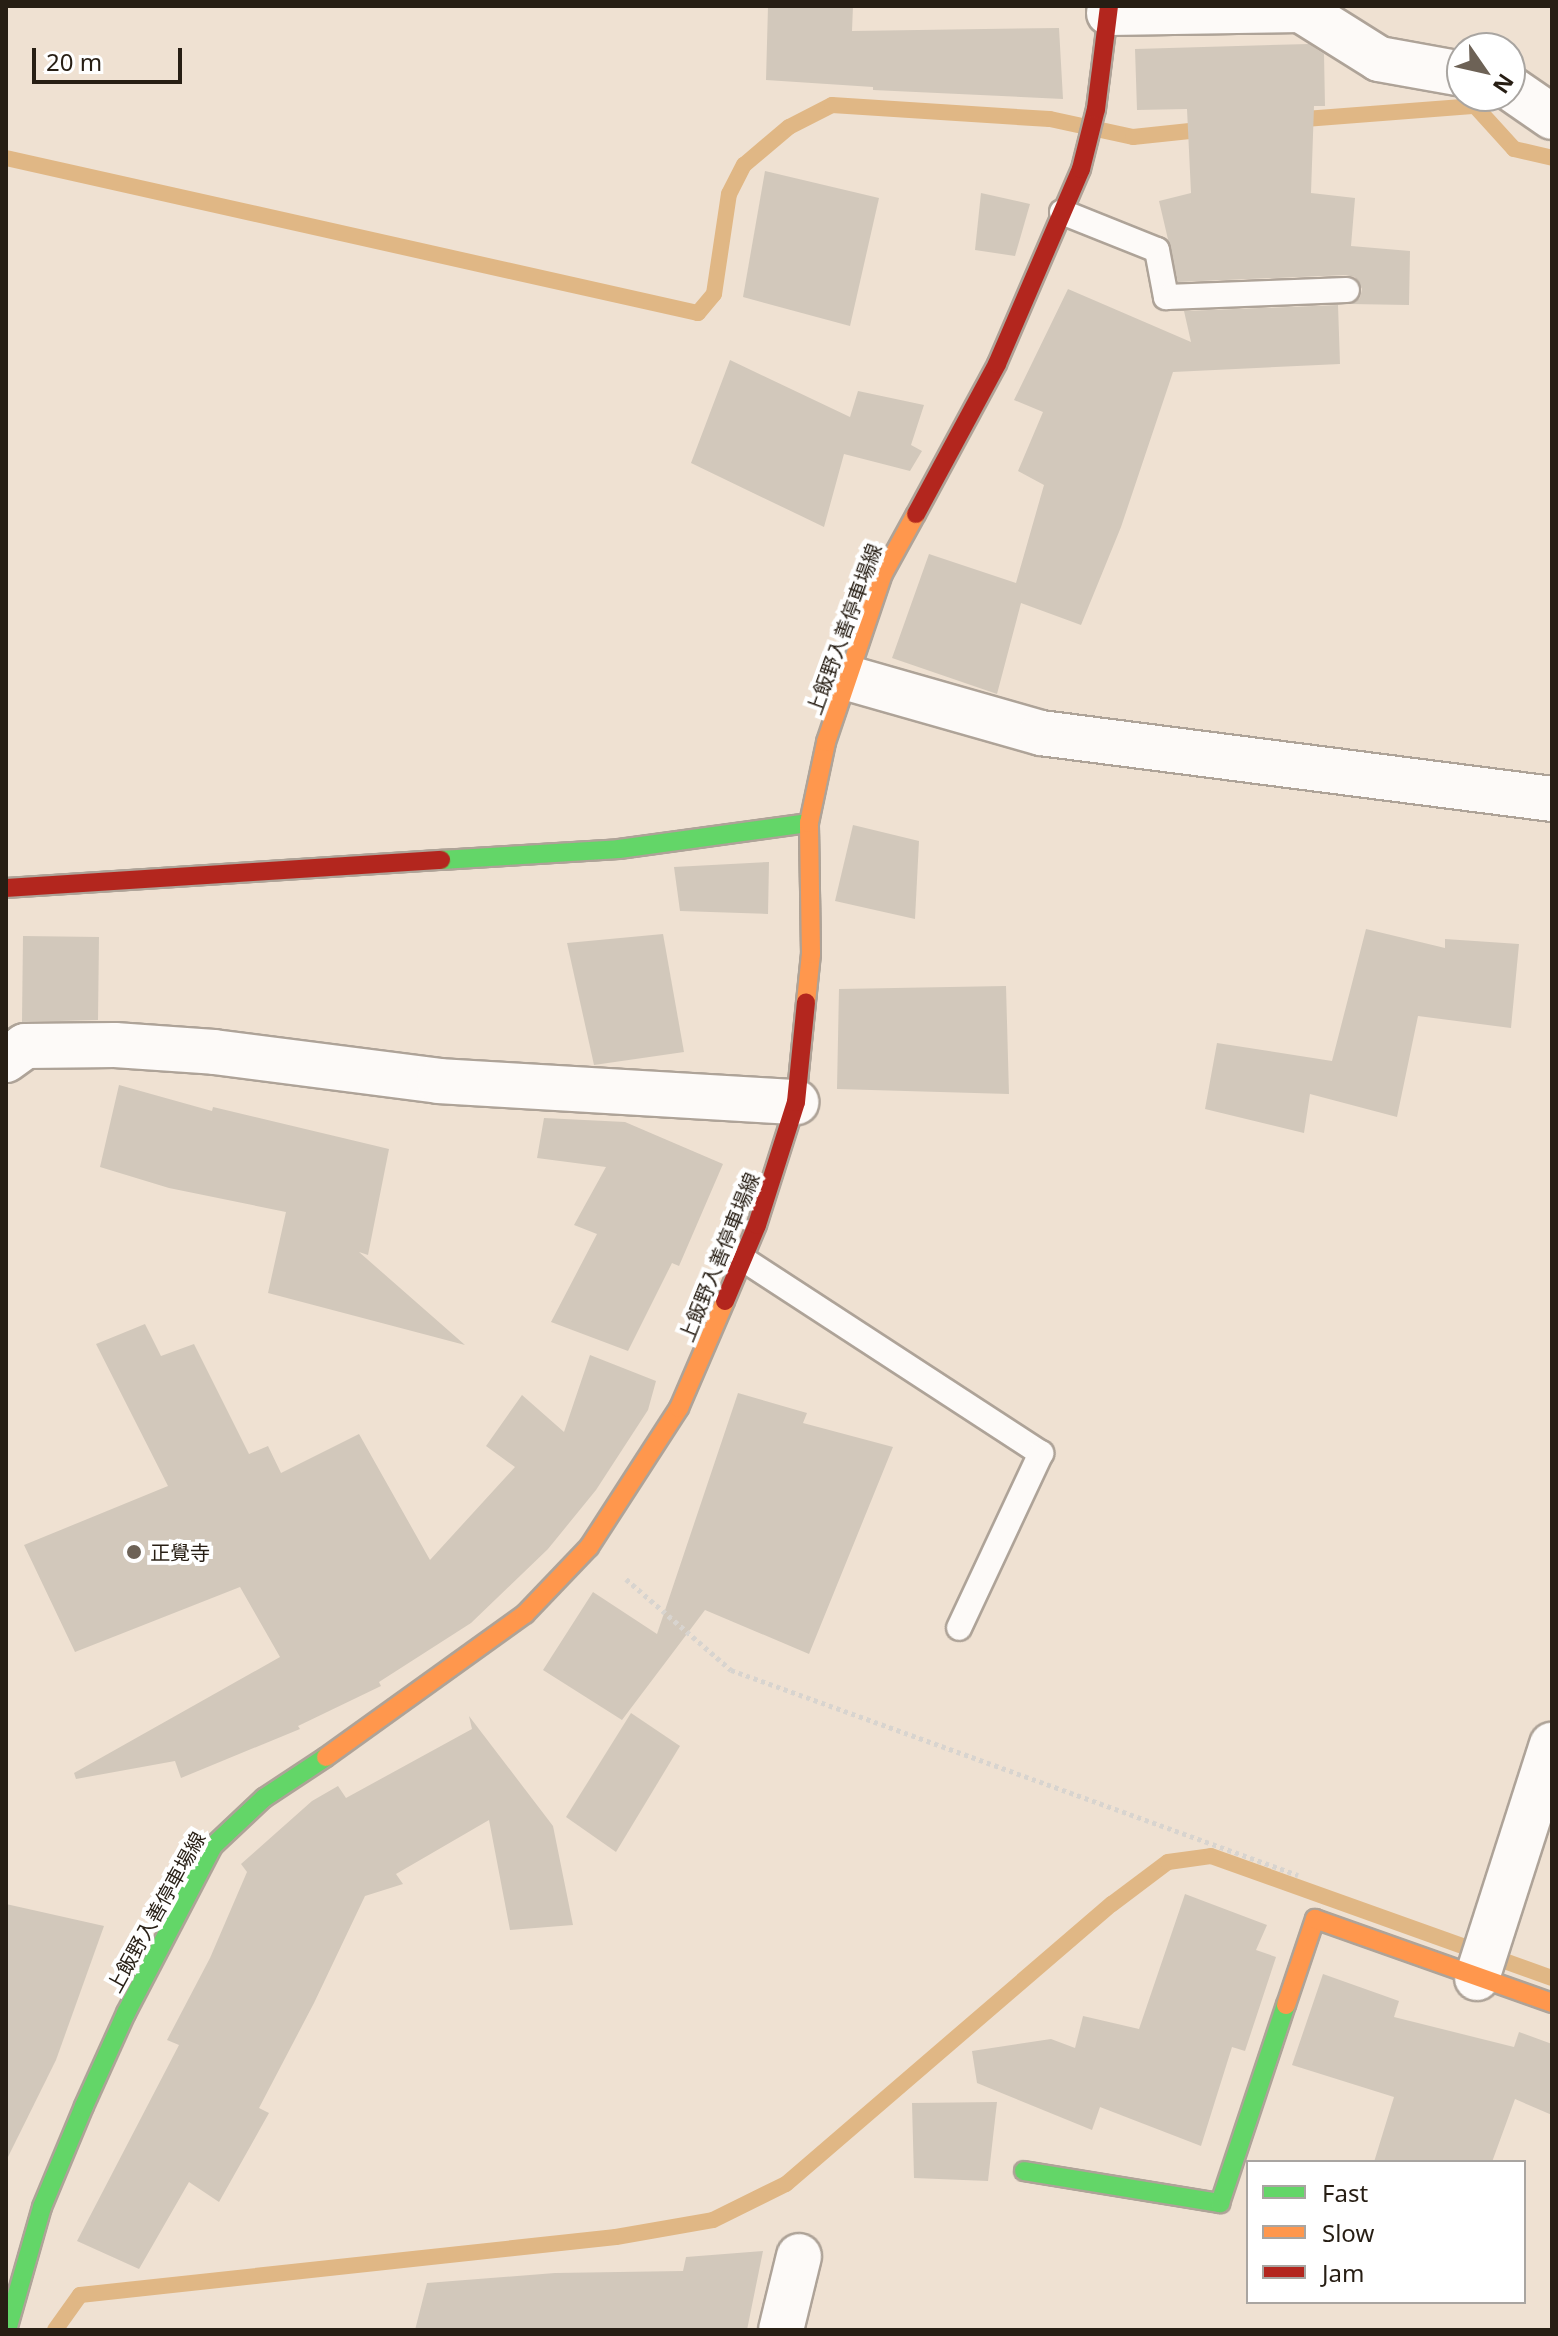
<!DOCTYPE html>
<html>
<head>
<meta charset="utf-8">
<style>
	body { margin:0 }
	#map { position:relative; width:1558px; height:2336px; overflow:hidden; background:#efe1d2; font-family:"Noto Sans","Noto Sans JP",sans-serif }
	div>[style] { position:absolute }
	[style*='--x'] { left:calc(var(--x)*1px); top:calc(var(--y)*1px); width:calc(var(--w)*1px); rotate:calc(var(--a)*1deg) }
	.stream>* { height:16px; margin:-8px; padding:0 8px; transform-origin:8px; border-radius:8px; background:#e0b785 }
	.building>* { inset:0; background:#d2c8bb }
	.path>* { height:5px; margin-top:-2.5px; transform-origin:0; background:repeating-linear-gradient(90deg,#d8d4cf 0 4px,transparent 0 8px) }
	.roads { filter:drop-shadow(2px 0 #aea398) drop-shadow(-2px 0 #aea398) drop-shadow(0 2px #aea398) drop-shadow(0 -2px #aea398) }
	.lane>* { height:24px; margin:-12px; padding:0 12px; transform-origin:12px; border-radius:12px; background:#fdfaf8 }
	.street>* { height:44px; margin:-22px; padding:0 22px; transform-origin:22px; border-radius:22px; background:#fdfaf8 }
	.fast>* { height:18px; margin:-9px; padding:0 9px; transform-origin:9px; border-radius:9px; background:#63d668 }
	.slow>* { height:18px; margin:-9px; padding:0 9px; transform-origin:9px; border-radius:9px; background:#ff974d }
	.jam>* { height:18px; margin:-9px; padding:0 9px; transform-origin:9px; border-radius:9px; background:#b3261e }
	.dots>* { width:22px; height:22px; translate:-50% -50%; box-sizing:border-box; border:4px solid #fff; border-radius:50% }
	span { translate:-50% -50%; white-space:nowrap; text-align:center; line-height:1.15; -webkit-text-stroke:8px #fff; paint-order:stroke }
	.street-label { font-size:20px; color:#271e14 }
	.poi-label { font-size:20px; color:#271e14 }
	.left { translate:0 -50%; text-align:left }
	.frame { position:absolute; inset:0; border:8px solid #271e14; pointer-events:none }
	.legend { position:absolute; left:1246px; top:2160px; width:280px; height:144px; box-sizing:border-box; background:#fff; border:2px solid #a9a5a1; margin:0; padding:10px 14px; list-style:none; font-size:24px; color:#271e14 }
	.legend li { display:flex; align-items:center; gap:16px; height:40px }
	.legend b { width:40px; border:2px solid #a9a5a1 }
	.north { position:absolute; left:1446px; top:32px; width:80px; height:80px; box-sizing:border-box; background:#fff; border:2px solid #a9a5a1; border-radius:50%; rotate:124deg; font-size:22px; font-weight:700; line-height:32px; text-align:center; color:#271e14 }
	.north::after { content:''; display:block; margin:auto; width:28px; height:36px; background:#6d6256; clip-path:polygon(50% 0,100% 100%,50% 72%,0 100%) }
	.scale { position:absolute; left:32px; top:48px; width:150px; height:36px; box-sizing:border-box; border:4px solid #271e14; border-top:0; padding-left:10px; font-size:24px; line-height:28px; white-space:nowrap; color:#271e14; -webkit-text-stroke:6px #fff; paint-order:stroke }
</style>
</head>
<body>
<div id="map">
	<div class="stream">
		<i style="--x:1292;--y:120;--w:184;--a:-4.4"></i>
		<i style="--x:1475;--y:106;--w:58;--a:47.8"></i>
		<i style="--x:1514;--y:149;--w:39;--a:13"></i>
		<i style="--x:6;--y:158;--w:709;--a:12.63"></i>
		<i style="--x:698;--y:313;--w:25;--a:-50"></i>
		<i style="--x:714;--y:294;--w:101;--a:-81.5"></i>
		<i style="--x:729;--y:194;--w:33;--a:-63"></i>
		<i style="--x:744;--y:165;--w:59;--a:-40.2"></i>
		<i style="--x:789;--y:127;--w:48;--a:-27.1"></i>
		<i style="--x:832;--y:105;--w:218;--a:3.7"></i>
		<i style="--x:1050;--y:119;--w:85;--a:12.2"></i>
		<i style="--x:1133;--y:137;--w:76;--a:-6"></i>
		<i style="--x:55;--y:2330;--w:43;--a:-54.5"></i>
		<i style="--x:80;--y:2295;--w:539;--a:-6.18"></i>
		<i style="--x:616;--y:2237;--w:98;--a:-9.9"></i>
		<i style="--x:713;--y:2220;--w:81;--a:-26.3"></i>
		<i style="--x:786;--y:2184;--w:430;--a:-40.7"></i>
		<i style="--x:1112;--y:1904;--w:70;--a:-36.9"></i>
		<i style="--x:1168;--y:1862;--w:43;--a:-7.9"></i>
		<i style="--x:1211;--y:1856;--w:362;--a:19.7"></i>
	</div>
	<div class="building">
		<i style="clip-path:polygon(768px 6px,853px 6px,852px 31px,1059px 28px,1063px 99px,873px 90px,873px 87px,766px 80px)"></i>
		<i style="clip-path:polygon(1309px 44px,1324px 54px,1325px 106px,1314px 106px,1311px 193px,1355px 198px,1351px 246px,1410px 251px,1409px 305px,1351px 304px,1360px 298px,1362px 289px,1355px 277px,1347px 275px,1178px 282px,1159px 201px,1191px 193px,1187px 109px,1137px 110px,1135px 49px)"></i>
		<i style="clip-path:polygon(765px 171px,879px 198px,850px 326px,743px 297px)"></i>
		<i style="clip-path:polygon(981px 193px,1030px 204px,1015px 256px,975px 250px)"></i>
		<i style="clip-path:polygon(1068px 289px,1191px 342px,1184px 311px,1338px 305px,1340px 364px,1173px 372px,1121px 527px,1081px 625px,1021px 603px,997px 694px,892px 658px,929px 554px,1016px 583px,1044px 485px,1018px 471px,1043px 412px,1014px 400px)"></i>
		<i style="clip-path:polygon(730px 360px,850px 417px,858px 391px,924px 405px,911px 445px,922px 451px,910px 471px,844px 454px,824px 527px,691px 463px)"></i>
		<i style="clip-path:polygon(853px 825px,919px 841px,915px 919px,835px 901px)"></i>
		<i style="clip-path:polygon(769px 862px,768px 914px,680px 911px,674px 867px)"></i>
		<i style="clip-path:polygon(1366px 929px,1445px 948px,1445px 939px,1519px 944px,1511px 1028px,1418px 1016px,1397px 1117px,1310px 1094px,1304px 1133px,1205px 1109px,1217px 1043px,1332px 1061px)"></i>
		<i style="clip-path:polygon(663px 934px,684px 1052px,594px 1065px,567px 943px)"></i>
		<i style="clip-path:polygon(23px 936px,99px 937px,98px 1020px,22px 1022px)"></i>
		<i style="clip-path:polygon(1006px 986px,1009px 1094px,837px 1089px,839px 989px)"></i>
		<i style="clip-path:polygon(119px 1085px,212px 1111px,213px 1107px,389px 1149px,368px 1255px,359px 1252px,465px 1345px,268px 1293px,286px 1212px,169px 1188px,100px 1167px)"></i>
		<i style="clip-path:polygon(544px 1118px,625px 1122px,723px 1164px,679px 1266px,672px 1263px,628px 1351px,551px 1322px,597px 1234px,574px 1225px,606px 1167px,537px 1158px)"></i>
		<i style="clip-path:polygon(145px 1324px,161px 1356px,194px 1344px,249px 1454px,268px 1446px,281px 1473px,359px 1434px,430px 1560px,515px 1467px,486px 1446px,522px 1395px,564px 1432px,590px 1355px,656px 1381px,648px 1410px,596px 1490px,548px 1549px,471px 1623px,379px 1682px,381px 1686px,298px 1726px,300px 1729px,181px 1778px,175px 1761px,76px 1779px,74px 1773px,280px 1657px,240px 1587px,75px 1652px,24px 1545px,168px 1486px,96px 1344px)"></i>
		<i style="clip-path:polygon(738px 1393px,807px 1413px,803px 1423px,893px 1447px,809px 1654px,705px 1610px,622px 1720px,543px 1670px,593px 1592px,657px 1634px)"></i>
		<i style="clip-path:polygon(631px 1713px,680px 1746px,616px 1852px,566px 1817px)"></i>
		<i style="clip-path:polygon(469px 1716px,553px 1826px,573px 1925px,510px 1930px,489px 1820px,396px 1874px,403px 1884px,365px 1896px,314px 2003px,259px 2108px,269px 2113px,219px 2202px,189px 2182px,139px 2269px,77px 2241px,179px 2045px,167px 2040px,210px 1958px,247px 1872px,241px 1864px,312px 1801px,338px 1786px,346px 1798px,472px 1729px)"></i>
		<i style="clip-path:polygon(1185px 1894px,1267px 1925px,1256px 1950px,1276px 1957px,1245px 2051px,1232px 2047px,1201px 2146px,1100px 2107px,1092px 2130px,977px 2083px,972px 2051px,1051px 2039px,1075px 2048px,1083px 2016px,1139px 2029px)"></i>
		<i style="clip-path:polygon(6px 1904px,104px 1926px,56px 2060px,6px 2161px)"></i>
		<i style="clip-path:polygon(1323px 1974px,1399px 2001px,1394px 2017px,1514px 2047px,1519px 2032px,1552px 2044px,1552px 2115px,1515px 2099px,1492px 2162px,1374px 2162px,1394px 2097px,1292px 2065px)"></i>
		<i style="clip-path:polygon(997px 2102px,988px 2181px,914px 2178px,912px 2103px)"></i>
		<i style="clip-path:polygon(763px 2251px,747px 2330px,415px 2330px,427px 2283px,555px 2273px,683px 2271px,686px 2257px)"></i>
	</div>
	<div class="path">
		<i style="--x:626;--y:1579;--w:139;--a:40.9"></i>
		<i style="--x:731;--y:1670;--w:603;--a:19.88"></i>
	</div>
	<div class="roads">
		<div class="lane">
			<i style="--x:1062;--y:212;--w:102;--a:21.8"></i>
			<i style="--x:1157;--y:250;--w:48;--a:79.2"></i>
			<i style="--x:1166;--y:297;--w:181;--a:-2.2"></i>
			<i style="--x:743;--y:1259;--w:356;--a:33.1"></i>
			<i style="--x:1041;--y:1453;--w:193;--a:115.1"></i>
		</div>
		<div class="street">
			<i style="--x:1109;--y:13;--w:192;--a:-0.9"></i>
			<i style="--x:1301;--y:10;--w:92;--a:32.1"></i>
			<i style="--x:1379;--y:59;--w:84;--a:10.2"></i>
			<i style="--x:1510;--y:88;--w:51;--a:34.6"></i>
			<i style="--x:848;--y:678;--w:201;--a:15.9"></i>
			<i style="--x:1041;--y:733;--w:515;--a:7.36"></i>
			<i style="--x:6;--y:1060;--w:24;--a:-36"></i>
			<i style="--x:25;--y:1046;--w:90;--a:-0.6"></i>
			<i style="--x:115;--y:1045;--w:99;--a:4"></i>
			<i style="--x:214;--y:1052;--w:227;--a:7.3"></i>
			<i style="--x:439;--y:1081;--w:358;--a:3.4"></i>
			<i style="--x:1477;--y:1978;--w:245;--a:-72.2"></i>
			<i style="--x:781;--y:2330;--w:76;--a:-76.3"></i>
		</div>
		<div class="fast">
			<i style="--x:441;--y:860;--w:178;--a:-3.5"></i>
			<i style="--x:619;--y:849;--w:192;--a:-7.8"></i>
			<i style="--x:1024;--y:2171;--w:199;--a:9.3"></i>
			<i style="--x:1220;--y:2203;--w:209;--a:-71.6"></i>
			<i style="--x:7;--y:2330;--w:128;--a:-74.1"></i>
			<i style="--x:42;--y:2207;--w:109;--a:-67.4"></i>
			<i style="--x:84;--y:2106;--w:102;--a:-65.7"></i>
			<i style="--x:126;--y:2013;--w:188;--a:-62.5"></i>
			<i style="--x:213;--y:1846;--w:70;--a:-43.3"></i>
			<i style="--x:264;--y:1798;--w:74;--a:-33.5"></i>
		</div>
		<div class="slow">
			<i style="--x:806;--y:1002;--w:48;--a:-84.1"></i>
			<i style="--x:811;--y:954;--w:131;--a:-90.9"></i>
			<i style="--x:809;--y:823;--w:83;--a:-78.1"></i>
			<i style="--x:826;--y:742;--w:177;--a:-71.3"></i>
			<i style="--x:883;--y:574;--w:68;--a:-61.2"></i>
			<i style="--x:326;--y:1757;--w:245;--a:-35.7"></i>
			<i style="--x:525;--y:1614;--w:93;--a:-46.3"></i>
			<i style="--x:589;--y:1547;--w:166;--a:-57.1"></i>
			<i style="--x:679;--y:1408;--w:116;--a:-66.7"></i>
			<i style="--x:1286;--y:2005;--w:91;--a:-71.4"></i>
			<i style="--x:1315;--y:1919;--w:251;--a:19.5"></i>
		</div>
		<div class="jam">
			<i style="--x:916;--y:514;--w:170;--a:-61.6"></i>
			<i style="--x:997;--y:364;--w:212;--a:-66.7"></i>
			<i style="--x:1081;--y:169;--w:62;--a:-76"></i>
			<i style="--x:1096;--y:109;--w:104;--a:-82.8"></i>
			<i style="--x:6;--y:888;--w:436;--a:-3.7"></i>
			<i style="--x:725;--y:1301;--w:82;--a:-67.2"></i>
			<i style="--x:757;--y:1225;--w:129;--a:-72.4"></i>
			<i style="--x:796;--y:1102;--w:100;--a:-84.3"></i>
		</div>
	</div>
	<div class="dots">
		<i style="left:134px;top:1552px;background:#6d6256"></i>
	</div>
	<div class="street-label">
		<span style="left:844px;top:629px;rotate:-70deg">上飯野入善停車場線</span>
		<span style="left:719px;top:1257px;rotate:-68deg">上飯野入善停車場線</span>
		<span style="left:156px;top:1912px;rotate:-61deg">上飯野入善停車場線</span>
	</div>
	<div class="poi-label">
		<span class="left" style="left:150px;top:1552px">正覺寺</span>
	</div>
	<div class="frame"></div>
	<ul class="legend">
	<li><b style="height:10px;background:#63d668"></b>Fast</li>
	<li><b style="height:10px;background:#ff974d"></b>Slow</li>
	<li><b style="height:10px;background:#b3261e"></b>Jam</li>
	</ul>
	<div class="north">N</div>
	<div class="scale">20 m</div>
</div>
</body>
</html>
